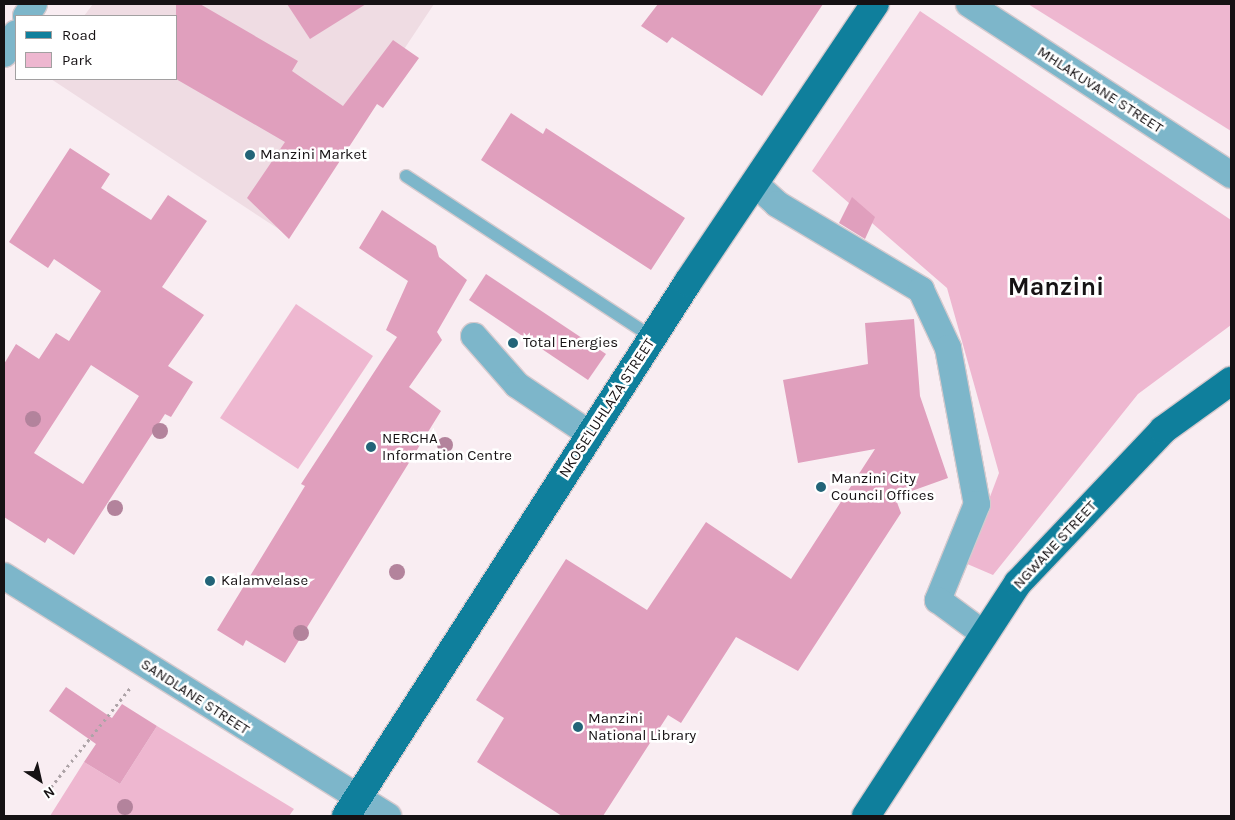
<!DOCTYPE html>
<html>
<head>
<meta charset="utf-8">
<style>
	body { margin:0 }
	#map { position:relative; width:1235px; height:820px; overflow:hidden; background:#f9edf2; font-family:Karla,sans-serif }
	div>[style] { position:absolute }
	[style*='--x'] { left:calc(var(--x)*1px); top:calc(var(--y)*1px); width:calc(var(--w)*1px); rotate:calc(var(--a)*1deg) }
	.built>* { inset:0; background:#efdce3 }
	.green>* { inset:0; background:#eeb7d0 }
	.building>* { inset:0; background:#e09fbd }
	.path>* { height:3px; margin-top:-1.5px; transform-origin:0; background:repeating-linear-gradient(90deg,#ada3a7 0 2.5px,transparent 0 6.5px) }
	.roads { filter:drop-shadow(1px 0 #d5cace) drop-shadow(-1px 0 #d5cace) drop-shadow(0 1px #d5cace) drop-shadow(0 -1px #d5cace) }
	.lane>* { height:12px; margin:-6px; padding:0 6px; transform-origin:6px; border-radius:6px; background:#7db6ca }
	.street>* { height:26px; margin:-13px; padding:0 13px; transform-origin:13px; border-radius:13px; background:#7db6ca }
	.primary>* { height:28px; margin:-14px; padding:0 14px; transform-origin:14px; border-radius:14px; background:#0f7f9c }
	.trees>* { width:16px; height:16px; margin:-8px; border-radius:50%; background:#b3839c }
	.dots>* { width:14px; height:14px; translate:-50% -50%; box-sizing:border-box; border:2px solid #fff; border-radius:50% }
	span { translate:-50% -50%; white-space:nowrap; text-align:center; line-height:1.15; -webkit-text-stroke:5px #fff; paint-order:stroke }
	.street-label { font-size:15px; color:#161214 }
	.poi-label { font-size:15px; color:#161214 }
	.left { translate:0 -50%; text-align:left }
	.town-label { font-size:25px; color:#161214; font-weight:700 }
	.frame { position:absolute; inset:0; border:5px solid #161214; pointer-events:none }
	.legend { position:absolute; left:15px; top:15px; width:162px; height:65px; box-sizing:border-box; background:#fff; border:1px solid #a2a0a1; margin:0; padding:6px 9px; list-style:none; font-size:15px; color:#161214 }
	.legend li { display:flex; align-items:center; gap:10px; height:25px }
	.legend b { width:25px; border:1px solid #a2a0a1 }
	.north { position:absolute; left:15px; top:755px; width:50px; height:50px; -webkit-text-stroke:4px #fff; paint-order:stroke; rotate:145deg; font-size:14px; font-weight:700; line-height:20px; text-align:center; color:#161214 }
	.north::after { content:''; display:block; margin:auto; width:18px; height:22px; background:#161214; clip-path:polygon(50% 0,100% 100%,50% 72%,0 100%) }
</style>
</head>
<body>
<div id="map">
	<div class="built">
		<i style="clip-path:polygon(93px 4px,434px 4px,283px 232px,51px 79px,176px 79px,176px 16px,84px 16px)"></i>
	</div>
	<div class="green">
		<i style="clip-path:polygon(1028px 4px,1231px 4px,1231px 131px)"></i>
		<i style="clip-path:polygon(920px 11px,1231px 220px,1231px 325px,1138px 394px,993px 575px,965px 563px,999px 473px,947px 288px,812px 171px)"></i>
		<i style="clip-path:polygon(296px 304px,373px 356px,298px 469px,220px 418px)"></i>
		<i style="clip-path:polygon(157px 726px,294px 809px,289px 816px,50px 816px,84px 762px,120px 784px)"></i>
	</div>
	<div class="building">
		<i style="clip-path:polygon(176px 4px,200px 4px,298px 61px,292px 71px,343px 106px,393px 40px,419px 58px,383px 108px,377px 104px,289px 239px,247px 198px,285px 142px,176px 79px)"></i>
		<i style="clip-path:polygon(287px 4px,366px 4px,310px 39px)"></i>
		<i style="clip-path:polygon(658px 4px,823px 4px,762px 96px,672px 37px,667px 43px,641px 26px)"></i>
		<i style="clip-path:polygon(511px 113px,543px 134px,546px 128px,685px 218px,651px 270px,481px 160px)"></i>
		<i style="clip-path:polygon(evenodd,70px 148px,110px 174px,101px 188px,151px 220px,168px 195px,207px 221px,162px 287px,204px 315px,168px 366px,193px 382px,171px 417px,165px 414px,74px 555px,48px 538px,45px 543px,4px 517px,4px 364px,16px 344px,39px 359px,56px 333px,69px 341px,101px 291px,54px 259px,48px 268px,9px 242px,70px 148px,91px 365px,139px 396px,83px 484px,34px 453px,91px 365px)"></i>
		<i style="clip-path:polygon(852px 197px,875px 217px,865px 239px,839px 223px)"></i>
		<i style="clip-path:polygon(382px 210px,436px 246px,439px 257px,467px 280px,437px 332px,442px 340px,409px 387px,441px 411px,285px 663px,246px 640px,243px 646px,217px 630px,305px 486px,301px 484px,397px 337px,386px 330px,408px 281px,359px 248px)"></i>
		<i style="clip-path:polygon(486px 274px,606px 354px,588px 380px,469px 300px)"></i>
		<i style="clip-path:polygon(914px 319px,920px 396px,948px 478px,895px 497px,901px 513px,798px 671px,736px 637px,681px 723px,668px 715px,603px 816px,562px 816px,477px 762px,504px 718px,476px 700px,566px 559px,647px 610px,706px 522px,791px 579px,875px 449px,798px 463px,783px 380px,868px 364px,865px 323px)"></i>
		<i style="clip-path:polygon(66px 687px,112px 718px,122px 704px,157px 726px,120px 784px,84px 762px,96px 744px,49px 711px)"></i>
	</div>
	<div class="path">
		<i style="--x:51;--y:787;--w:127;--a:-51.4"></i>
	</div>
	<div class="roads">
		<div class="lane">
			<i style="--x:406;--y:176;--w:294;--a:33.2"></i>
		</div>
		<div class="street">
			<i style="--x:969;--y:4;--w:313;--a:33.1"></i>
			<i style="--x:26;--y:16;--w:14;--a:-56"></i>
			<i style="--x:4;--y:54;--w:24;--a:-60"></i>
			<i style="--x:754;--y:183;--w:31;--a:42"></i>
			<i style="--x:777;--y:204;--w:168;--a:30.8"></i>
			<i style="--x:921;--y:290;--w:64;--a:65"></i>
			<i style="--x:948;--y:348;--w:159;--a:79.5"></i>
			<i style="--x:977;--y:504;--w:104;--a:112.1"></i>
			<i style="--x:938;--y:600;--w:57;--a:36.5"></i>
			<i style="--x:474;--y:336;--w:65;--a:48.7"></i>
			<i style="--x:517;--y:385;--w:88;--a:33.9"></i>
			<i style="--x:4;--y:576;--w:453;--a:32"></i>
		</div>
		<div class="primary">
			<i style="--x:346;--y:816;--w:634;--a:-57.36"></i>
			<i style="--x:688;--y:282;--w:335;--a:-56.1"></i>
			<i style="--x:866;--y:816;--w:278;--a:-56.9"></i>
			<i style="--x:1018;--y:583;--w:211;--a:-46.5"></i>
			<i style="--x:1163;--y:430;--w:84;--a:-35.8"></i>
		</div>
	</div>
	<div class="trees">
		<i style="left:33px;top:419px"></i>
		<i style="left:160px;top:431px"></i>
		<i style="left:445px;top:445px"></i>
		<i style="left:115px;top:508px"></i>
		<i style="left:397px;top:572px"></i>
		<i style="left:301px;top:633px"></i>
		<i style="left:125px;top:807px"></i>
	</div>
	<div class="dots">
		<i style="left:250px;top:155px;background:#236478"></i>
		<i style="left:513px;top:343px;background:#236478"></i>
		<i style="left:371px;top:447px;background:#236478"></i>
		<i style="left:821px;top:487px;background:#236478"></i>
		<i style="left:210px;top:581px;background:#236478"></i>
		<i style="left:578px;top:727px;background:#236478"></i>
	</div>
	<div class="street-label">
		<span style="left:1100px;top:90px;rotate:33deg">MHLAKUVANE STREET</span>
		<span style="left:607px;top:408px;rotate:-57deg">NKOSE'LUHLAZA STREET</span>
		<span style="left:1055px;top:545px;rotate:-47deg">NGWANE STREET</span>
		<span style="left:195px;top:697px;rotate:33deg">SANDLANE STREET</span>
	</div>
	<div class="poi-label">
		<span class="left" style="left:260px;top:155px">Manzini Market</span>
		<span class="left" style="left:523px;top:343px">Total Energies</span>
		<span class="left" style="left:382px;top:447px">NERCHA<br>Information Centre</span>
		<span class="left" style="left:831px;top:487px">Manzini City<br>Council Offices</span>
		<span class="left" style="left:221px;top:581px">Kalamvelase</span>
		<span class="left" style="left:588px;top:727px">Manzini<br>National Library</span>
	</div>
	<div class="town-label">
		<span style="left:1056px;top:287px">Manzini</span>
	</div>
	<div class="frame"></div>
	<ul class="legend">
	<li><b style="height:6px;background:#0f7f9c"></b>Road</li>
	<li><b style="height:14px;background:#eeb7d0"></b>Park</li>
	</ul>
	<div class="north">N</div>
</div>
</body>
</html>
